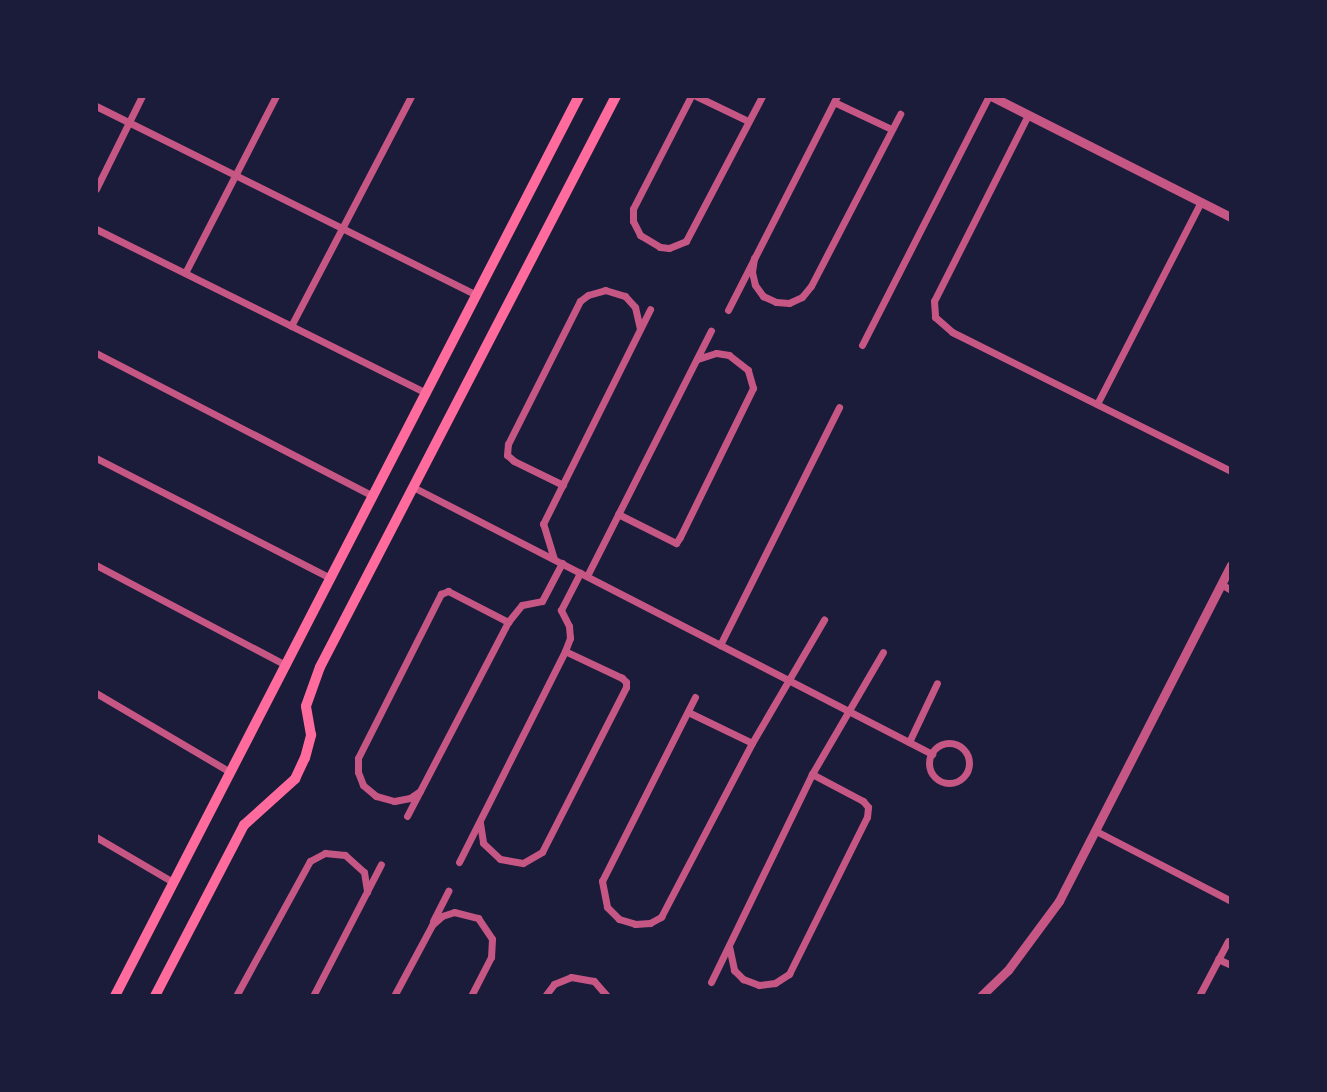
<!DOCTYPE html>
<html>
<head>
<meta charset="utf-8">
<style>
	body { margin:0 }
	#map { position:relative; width:1327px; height:1092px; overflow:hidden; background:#1b1b3a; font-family:"Work Sans",sans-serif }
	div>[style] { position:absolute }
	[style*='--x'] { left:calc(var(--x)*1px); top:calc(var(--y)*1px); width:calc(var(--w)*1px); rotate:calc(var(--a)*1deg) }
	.minor>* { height:7px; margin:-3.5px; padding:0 3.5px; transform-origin:3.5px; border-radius:3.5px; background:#c65784 }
	.minor>.ring { margin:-3.5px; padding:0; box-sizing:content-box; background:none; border:7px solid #c65784; border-radius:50% }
	.tertiary>* { height:9px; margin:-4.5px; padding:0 4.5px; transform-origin:4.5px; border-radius:4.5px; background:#c65784 }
	.secondary>* { height:10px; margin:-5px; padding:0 5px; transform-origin:5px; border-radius:5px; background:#ff6b9d }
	span { translate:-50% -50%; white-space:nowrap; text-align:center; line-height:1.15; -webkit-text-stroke:5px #1b1b3a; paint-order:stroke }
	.frame { position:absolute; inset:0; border:98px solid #1b1b3a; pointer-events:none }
</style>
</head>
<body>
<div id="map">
	<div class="minor">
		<i style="--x:691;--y:96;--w:127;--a:117.2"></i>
		<i style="--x:633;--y:209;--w:12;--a:90"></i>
		<i style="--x:633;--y:221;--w:16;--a:63"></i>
		<i style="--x:640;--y:235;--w:23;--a:31"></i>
		<i style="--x:660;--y:247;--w:9;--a:6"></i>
		<i style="--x:669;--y:248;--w:18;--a:-22"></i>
		<i style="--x:686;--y:241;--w:164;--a:-62.3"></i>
		<i style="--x:696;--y:96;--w:58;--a:25.7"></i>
		<i style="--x:834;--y:102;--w:63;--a:25.3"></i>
		<i style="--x:96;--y:106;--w:424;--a:26.4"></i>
		<i style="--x:1028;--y:115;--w:208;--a:116.8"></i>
		<i style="--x:934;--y:301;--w:16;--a:86"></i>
		<i style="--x:935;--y:317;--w:23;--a:41"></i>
		<i style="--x:952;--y:332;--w:312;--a:26.5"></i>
		<i style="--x:96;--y:189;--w:104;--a:-63.7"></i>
		<i style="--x:96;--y:229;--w:369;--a:26.4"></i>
		<i style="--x:754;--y:258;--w:14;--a:98"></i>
		<i style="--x:752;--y:272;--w:13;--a:77"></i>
		<i style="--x:755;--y:285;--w:14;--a:54"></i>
		<i style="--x:763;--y:296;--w:14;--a:25"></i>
		<i style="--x:776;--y:302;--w:13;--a:4"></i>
		<i style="--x:789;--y:303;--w:14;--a:-25"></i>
		<i style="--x:802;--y:297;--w:14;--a:-51"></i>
		<i style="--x:811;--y:286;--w:194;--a:-62.6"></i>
		<i style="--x:185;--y:273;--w:199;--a:-62.8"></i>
		<i style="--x:728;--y:310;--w:240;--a:-63"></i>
		<i style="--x:291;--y:326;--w:259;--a:-62.4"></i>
		<i style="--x:862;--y:345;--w:280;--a:-63"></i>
		<i style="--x:96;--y:353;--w:312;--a:27.3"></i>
		<i style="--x:1097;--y:404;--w:227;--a:-62.8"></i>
		<i style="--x:96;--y:458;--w:264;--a:27.1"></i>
		<i style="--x:563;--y:485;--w:55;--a:-153.9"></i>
		<i style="--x:514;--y:461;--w:9;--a:-139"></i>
		<i style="--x:507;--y:455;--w:11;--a:-85"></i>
		<i style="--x:508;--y:444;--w:160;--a:-63.3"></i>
		<i style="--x:580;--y:301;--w:10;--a:-37"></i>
		<i style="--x:588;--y:295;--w:18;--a:-16"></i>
		<i style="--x:605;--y:290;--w:21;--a:17"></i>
		<i style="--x:625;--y:296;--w:15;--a:48"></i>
		<i style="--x:635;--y:307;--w:22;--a:77"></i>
		<i style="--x:413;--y:487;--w:584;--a:27.22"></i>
		<i style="--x:618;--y:514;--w:65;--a:26.6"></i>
		<i style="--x:676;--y:543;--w:7;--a:-56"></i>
		<i style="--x:680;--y:537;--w:166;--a:-63.9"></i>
		<i style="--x:753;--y:388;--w:19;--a:-106"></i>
		<i style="--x:748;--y:370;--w:24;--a:-142"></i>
		<i style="--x:729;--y:355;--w:13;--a:-171"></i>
		<i style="--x:716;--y:353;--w:20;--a:162"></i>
		<i style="--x:554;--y:559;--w:37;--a:-107"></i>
		<i style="--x:543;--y:524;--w:240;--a:-63.5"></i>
		<i style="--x:96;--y:565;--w:215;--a:27.8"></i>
		<i style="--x:587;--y:576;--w:275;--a:-63.2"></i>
		<i style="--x:1221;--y:584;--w:12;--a:31"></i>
		<i style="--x:720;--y:645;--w:266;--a:-63.4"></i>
		<i style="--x:96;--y:693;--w:156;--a:30.5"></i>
		<i style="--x:695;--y:697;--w:206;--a:116.8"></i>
		<i style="--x:602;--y:881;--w:26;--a:79"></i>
		<i style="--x:607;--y:907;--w:17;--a:45"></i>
		<i style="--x:619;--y:919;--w:17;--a:17"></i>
		<i style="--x:635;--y:924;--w:15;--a:-4"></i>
		<i style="--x:650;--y:923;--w:13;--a:-29"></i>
		<i style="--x:661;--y:917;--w:196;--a:-62.4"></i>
		<i style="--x:752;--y:743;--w:143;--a:-59.7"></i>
		<i style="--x:688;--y:712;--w:71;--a:25.8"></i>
		<i style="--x:909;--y:742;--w:65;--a:-64.6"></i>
		<i class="ring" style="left:929px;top:743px;width:33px;height:33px"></i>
		<i style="--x:420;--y:791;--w:12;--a:145"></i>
		<i style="--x:410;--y:798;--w:16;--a:169"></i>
		<i style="--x:394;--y:801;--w:19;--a:-164"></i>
		<i style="--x:376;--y:796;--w:17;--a:-140"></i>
		<i style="--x:363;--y:785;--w:14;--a:-111"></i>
		<i style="--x:358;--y:772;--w:14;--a:-90"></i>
		<i style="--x:358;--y:758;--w:184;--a:-63.2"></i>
		<i style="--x:441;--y:594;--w:8;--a:-23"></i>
		<i style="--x:448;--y:591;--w:68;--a:27.3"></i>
		<i style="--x:407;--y:816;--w:219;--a:-62.5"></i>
		<i style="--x:508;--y:622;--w:22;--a:-51"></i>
		<i style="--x:522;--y:605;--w:20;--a:-11"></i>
		<i style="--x:542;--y:601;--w:43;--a:-62.2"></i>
		<i style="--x:480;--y:823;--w:20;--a:81"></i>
		<i style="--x:483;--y:843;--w:23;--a:43"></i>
		<i style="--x:500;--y:859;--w:23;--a:10"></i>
		<i style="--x:523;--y:863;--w:22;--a:-30"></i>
		<i style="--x:542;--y:852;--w:185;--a:-63"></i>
		<i style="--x:626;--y:687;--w:5;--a:-90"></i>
		<i style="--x:626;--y:682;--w:6;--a:-135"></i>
		<i style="--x:622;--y:678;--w:63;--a:-154.7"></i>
		<i style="--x:1096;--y:831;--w:152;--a:27.4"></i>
		<i style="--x:96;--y:837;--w:89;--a:30.3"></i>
		<i style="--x:459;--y:862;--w:236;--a:-63.3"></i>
		<i style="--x:565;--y:651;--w:14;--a:-69"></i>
		<i style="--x:570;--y:638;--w:12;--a:-95"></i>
		<i style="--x:569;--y:626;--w:18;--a:-117"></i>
		<i style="--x:561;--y:610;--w:42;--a:-62.8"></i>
		<i style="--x:433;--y:921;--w:34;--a:-63"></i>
		<i style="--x:729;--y:946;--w:25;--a:78"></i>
		<i style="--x:734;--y:970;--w:13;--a:45"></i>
		<i style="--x:743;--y:979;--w:17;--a:21"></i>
		<i style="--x:759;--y:985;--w:16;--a:-7"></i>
		<i style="--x:775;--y:983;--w:17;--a:-33"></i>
		<i style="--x:789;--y:974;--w:175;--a:-63.6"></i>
		<i style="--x:867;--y:817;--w:10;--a:-84"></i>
		<i style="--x:868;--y:807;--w:8;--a:-130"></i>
		<i style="--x:863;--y:801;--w:58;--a:-152.1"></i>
		<i style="--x:1218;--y:959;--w:14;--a:25"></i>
		<i style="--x:711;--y:982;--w:231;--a:-64.1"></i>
		<i style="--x:812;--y:774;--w:141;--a:-59.8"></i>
		<i style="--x:236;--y:996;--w:154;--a:-61.3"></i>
		<i style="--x:310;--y:861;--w:17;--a:-28"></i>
		<i style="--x:325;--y:853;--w:20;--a:6"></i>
		<i style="--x:345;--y:855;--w:25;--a:42"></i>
		<i style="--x:364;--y:872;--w:20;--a:81"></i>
		<i style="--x:313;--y:996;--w:148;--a:-62.7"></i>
		<i style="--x:394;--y:996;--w:81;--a:-61.8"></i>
		<i style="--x:432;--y:925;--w:13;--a:-42"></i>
		<i style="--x:442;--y:916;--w:13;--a:-18"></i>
		<i style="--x:454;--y:912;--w:25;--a:14"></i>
		<i style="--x:478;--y:918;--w:25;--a:56"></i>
		<i style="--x:492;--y:939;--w:18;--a:93"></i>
		<i style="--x:491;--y:957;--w:44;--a:117.1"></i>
		<i style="--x:545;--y:996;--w:15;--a:-53"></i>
		<i style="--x:554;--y:984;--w:18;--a:-22"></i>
		<i style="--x:571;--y:977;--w:23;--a:10"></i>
		<i style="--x:594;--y:981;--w:20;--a:49"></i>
		<i style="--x:1199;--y:996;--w:62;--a:-62.2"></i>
	</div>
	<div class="tertiary">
		<i style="--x:991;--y:96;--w:269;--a:26.8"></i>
		<i style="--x:981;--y:996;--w:37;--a:-44"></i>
		<i style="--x:1008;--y:970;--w:86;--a:-53.5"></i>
		<i style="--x:1059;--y:901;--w:377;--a:-62.9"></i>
	</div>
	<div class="secondary">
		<i style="--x:115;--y:996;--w:1013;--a:-62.73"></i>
		<i style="--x:155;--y:996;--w:193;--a:-62.5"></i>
		<i style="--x:244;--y:825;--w:69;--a:-42"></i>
		<i style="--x:295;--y:779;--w:23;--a:-65"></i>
		<i style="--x:305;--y:758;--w:24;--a:-75"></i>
		<i style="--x:311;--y:735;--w:29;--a:-100"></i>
		<i style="--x:306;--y:706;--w:41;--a:-70.3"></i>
		<i style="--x:320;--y:667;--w:643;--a:-62.6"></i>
	</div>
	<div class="frame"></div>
</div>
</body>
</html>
